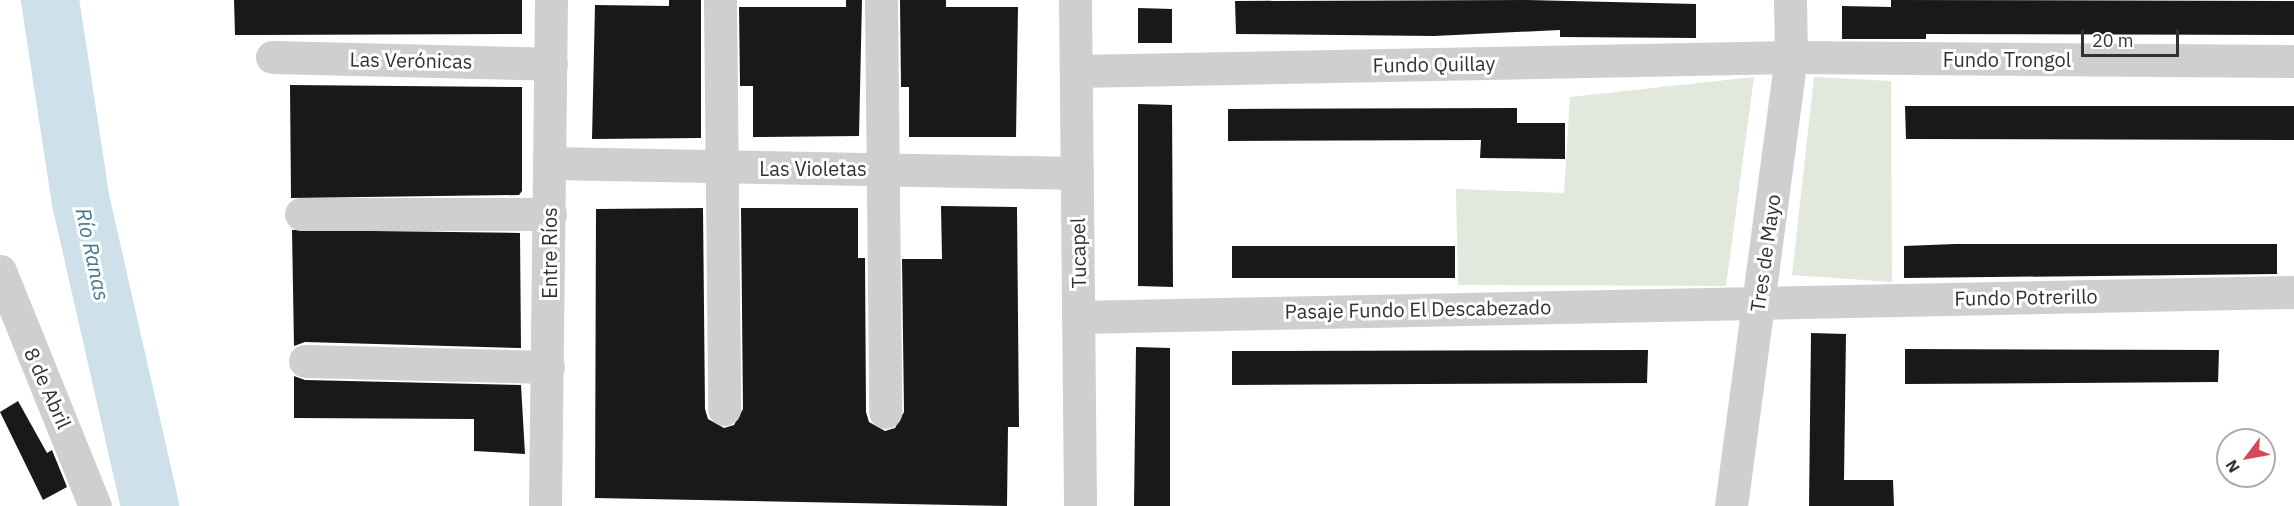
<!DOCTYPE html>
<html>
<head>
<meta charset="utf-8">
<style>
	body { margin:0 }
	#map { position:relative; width:2294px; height:506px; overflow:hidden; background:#fff; font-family:"IBM Plex Sans",sans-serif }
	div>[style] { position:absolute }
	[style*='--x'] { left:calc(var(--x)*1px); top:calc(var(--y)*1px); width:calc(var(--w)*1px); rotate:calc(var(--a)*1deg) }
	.green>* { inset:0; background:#e3e8dc }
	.river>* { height:58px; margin:-29px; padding:0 29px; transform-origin:29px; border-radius:29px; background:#cee0e9 }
	.building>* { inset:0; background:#191919 }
	.minor>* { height:33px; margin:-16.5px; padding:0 16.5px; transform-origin:16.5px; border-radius:16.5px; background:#cfcfcf }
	span { translate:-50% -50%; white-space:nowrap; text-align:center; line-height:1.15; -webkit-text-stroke:6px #fff; paint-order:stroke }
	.street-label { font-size:20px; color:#323232 }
	.water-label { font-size:21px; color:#47768e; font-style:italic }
	.north { position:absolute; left:2216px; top:428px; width:60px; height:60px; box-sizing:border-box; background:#fff; border:2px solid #adadad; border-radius:50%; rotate:238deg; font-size:16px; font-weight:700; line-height:24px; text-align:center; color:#323232 }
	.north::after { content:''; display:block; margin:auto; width:21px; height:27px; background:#d54859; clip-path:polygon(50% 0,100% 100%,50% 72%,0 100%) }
	.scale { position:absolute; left:2081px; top:30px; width:98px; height:27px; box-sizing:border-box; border:3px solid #323232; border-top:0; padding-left:8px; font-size:18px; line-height:21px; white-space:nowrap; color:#323232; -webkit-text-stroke:4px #fff; paint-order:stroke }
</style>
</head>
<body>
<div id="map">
	<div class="green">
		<i style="clip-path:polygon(1754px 77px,1726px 286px,1458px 285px,1456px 189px,1564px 193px,1570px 97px)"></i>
		<i style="clip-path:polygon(1814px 77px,1891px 81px,1892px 282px,1792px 275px)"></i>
	</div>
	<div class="river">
		<i style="--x:50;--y:0;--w:204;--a:81.3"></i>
		<i style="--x:81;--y:202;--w:312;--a:77.2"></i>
	</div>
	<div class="building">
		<i style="clip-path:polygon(234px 0,522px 0,522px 34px,235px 35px)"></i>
		<i style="clip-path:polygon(669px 0,701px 0,701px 138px,592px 139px,595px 5px,669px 6px)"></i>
		<i style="clip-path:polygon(846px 0,862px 0,859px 136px,753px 137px,753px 86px,740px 86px,739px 7px,846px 7px)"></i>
		<i style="clip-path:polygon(900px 0,946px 0,946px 7px,1018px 7px,1016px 137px,909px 137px,909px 87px,901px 87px)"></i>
		<i style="clip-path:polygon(1527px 0,1696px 4px,1696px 38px,1560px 37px,1560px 30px,1434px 36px,1236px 34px,1235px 1px)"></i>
		<i style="clip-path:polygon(1891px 0,2294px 1px,2294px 35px,1926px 34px,1926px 39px,1842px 39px,1842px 6px,1891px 7px)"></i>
		<i style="clip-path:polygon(1138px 8px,1172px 9px,1172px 43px,1138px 43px)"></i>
		<i style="clip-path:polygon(290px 85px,522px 87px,522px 191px,519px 195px,291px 198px)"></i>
		<i style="clip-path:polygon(1138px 104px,1172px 105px,1173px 287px,1138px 286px)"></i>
		<i style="clip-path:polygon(1905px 106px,2294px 106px,2294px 140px,1906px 139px)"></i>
		<i style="clip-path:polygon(1517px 108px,1517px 123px,1565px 123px,1565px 159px,1480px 158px,1481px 140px,1228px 141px,1228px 109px)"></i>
		<i style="clip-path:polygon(941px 206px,1017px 207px,1019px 427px,1008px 427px,1007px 506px,595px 498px,596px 209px,703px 208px,705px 409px,708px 419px,724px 428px,734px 425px,743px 409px,741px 208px,858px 208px,858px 258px,865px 258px,866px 412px,869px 422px,885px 431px,895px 428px,904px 412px,902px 259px,942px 259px)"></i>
		<i style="clip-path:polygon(292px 230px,520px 233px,521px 348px,305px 342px,294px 346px)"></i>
		<i style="clip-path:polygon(1955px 244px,2277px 244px,2277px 274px,1904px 278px,1904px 246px)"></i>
		<i style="clip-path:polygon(1232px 246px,1455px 246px,1455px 278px,1232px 278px)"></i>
		<i style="clip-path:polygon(1811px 333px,1846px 334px,1844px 480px,1893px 480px,1894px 506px,1809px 506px)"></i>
		<i style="clip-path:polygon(1136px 347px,1170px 348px,1170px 506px,1134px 506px)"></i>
		<i style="clip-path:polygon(1905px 349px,2219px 350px,2218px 382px,1905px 384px)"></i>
		<i style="clip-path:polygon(1648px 350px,1647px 383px,1232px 385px,1232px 351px)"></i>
		<i style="clip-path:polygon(294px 376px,305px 380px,521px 385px,525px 454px,474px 451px,474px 419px,294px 418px)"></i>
		<i style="clip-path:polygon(18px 401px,47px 453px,52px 450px,67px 487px,43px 500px,0 412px)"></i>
	</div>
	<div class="minor">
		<i style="--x:720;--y:0;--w:409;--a:89.4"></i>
		<i style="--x:881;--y:0;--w:412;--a:89.4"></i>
		<i style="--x:1075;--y:0;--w:506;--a:89.43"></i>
		<i style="--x:272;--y:57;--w:279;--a:1.4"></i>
		<i style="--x:1076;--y:71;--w:715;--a:-1.12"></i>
		<i style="--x:1791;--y:57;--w:503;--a:0.46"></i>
		<i style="--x:550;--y:163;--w:527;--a:1.09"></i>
		<i style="--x:301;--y:214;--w:249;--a:0"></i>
		<i style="--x:0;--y:271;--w:253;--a:68"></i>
		<i style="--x:1078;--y:317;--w:1216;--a:-1.18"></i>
		<i style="--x:305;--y:361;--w:243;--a:1.4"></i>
		<i style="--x:545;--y:506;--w:506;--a:-89.32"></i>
		<i style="--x:1731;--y:506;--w:453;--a:-82.4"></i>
		<i style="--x:1791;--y:57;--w:57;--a:-91"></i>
	</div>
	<div class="street-label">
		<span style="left:2007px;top:59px">Fundo Trongol</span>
		<span style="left:411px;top:60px;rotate:1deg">Las Verónicas</span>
		<span style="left:1434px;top:64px;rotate:-1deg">Fundo Quillay</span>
		<span style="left:813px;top:168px">Las Violetas</span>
		<span style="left:549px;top:253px;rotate:-90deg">Entre Ríos</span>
		<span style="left:1078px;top:253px;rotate:-91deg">Tucapel</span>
		<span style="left:1765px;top:253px;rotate:-82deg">Tres de Mayo</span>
		<span style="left:2026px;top:297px;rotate:-1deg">Fundo Potrerillo</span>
		<span style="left:1418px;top:309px;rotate:-1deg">Pasaje Fundo El Descabezado</span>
		<span style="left:48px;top:388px;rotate:66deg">8 de Abril</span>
	</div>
	<div class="water-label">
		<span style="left:93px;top:254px;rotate:78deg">Río Ranas</span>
	</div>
	<div class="north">N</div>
	<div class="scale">20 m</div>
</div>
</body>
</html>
